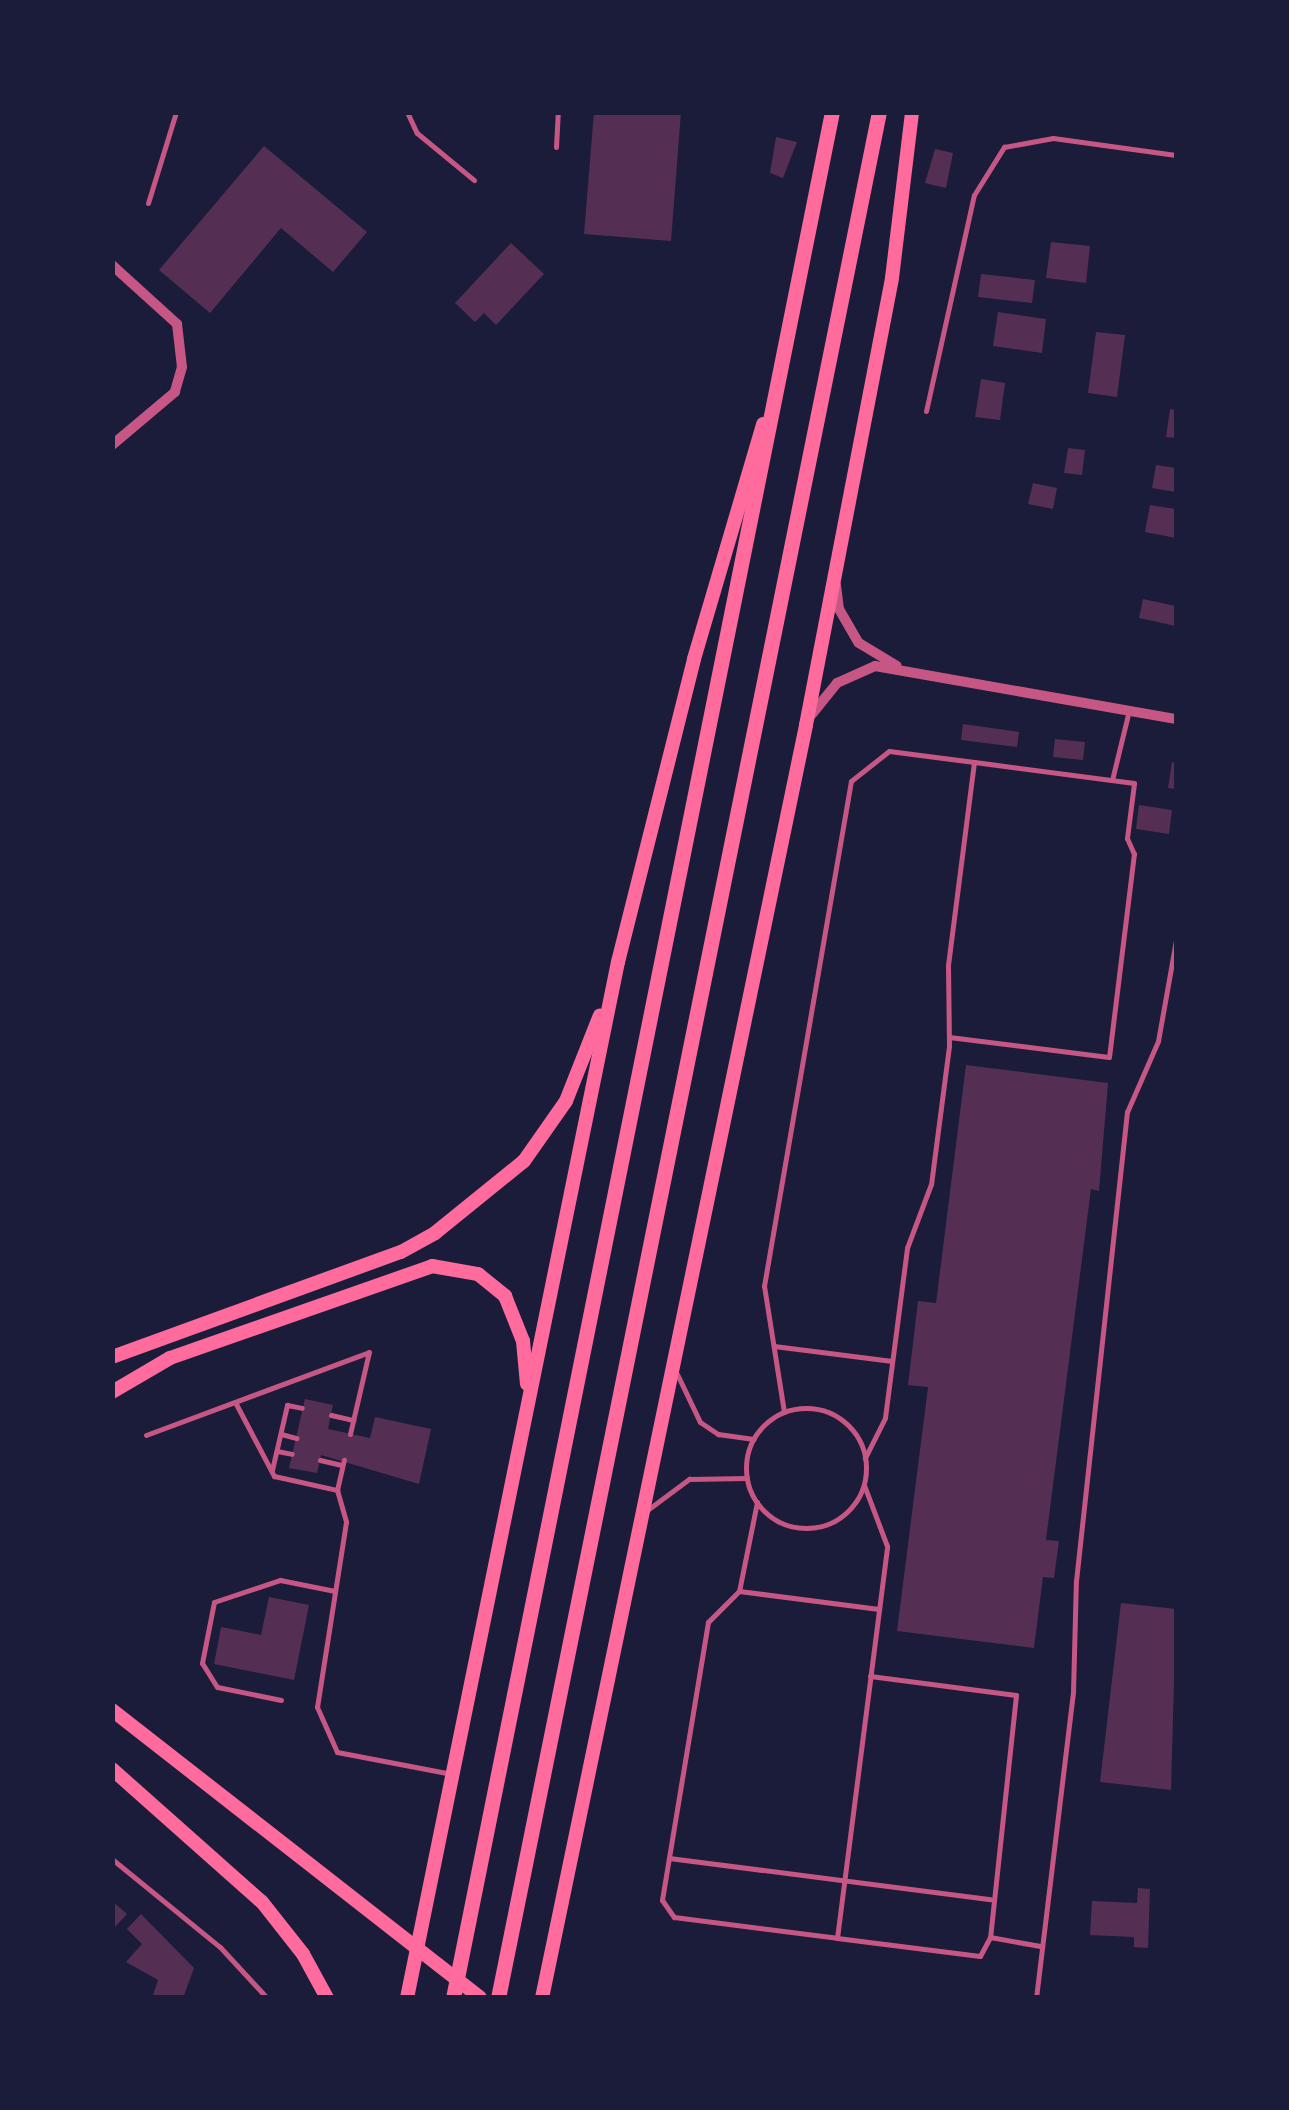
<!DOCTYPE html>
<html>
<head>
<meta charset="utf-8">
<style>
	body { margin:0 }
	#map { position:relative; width:1289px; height:2110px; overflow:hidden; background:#1b1b3a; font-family:"Exo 2",sans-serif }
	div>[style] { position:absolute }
	.building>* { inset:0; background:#542f53 }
	.service>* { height:5px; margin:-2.5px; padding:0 2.5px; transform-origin:2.5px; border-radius:2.5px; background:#c65784 }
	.service>.ring { margin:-2.5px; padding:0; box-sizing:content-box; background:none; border:5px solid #c65784; border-radius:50% }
	.minor>* { height:10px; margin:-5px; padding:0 5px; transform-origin:5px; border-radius:5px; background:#c65784 }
	.secondary>* { height:14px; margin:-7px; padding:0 7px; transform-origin:7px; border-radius:7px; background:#ff6b9d }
	.trunk>* { height:15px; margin:-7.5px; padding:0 7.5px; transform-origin:7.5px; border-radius:7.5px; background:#ff6b9d }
	span { translate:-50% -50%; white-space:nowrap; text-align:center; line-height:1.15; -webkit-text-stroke:9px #1b1b3a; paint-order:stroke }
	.frame { position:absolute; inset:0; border:115px solid #1b1b3a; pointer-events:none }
</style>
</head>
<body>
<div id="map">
	<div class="building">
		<i style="clip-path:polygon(594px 112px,681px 112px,671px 241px,584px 234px)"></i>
		<i style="clip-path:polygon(776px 137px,797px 142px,783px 178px,770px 173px)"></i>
		<i style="clip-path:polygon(264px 146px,367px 232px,333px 272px,281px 228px,210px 313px,159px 270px)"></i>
		<i style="clip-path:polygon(935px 149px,953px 153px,946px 188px,925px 183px)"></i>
		<i style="clip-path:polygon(1051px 242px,1090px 246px,1086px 283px,1046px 278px)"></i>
		<i style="clip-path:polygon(511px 243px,544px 274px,496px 325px,484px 313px,475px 322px,455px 303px)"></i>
		<i style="clip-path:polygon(981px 274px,1035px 280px,1032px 303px,978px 297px)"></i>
		<i style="clip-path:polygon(998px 312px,1046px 319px,1042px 353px,993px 346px)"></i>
		<i style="clip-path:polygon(1096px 332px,1125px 335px,1117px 397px,1088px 393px)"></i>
		<i style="clip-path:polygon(981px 379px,1005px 383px,1000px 420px,975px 417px)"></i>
		<i style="clip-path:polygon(1170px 409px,1176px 410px,1176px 438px,1166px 437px)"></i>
		<i style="clip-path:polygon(1068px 448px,1085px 450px,1082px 475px,1064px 473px)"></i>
		<i style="clip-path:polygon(1156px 465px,1176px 468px,1176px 492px,1152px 488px)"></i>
		<i style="clip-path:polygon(1033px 483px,1057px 488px,1053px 509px,1028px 504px)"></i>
		<i style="clip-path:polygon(1150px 505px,1176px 509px,1176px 538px,1145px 532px)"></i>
		<i style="clip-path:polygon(1143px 599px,1176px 606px,1176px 626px,1139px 618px)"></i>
		<i style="clip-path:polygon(963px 724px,1019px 732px,1017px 747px,961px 740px)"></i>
		<i style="clip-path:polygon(1055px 739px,1085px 742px,1083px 760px,1053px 757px)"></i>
		<i style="clip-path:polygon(1172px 762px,1176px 763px,1176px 789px,1168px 788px)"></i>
		<i style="clip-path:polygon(1139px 805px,1172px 810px,1169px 834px,1136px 829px)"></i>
		<i style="clip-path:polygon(966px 1065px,1108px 1083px,1099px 1191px,1091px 1189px,1046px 1540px,1059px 1541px,1054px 1578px,1043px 1577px,1034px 1648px,897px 1631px,928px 1387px,908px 1385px,918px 1301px,936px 1303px)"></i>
		<i style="clip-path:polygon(305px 1399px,333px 1405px,328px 1429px,370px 1438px,375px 1417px,431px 1429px,419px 1484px,321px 1455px,317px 1473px,289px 1468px)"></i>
		<i style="clip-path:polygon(269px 1597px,309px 1605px,294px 1680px,214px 1664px,221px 1627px,261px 1635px)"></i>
		<i style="clip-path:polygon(1121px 1603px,1176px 1609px,1171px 1790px,1100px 1782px)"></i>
		<i style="clip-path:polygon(1138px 1888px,1150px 1889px,1148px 1948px,1134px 1947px,1134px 1937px,1090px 1935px,1092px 1901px,1137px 1903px)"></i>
		<i style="clip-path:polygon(112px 1901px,127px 1914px,112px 1930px)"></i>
		<i style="clip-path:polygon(141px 1914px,194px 1968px,183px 1998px,152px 1998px,158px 1980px,126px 1962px,142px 1944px,127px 1929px)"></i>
	</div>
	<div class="service">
		<i style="left:407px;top:112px;width:23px;rotate:65deg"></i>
		<i style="left:417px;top:133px;width:74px;rotate:39.5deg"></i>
		<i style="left:556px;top:147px;width:35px;rotate:-87deg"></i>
		<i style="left:148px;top:203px;width:95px;rotate:-72.9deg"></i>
		<i style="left:926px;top:411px;width:221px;rotate:-77.5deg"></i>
		<i style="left:974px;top:195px;width:57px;rotate:-58deg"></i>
		<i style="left:1004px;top:147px;width:50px;rotate:-10.4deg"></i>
		<i style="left:1053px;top:138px;width:124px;rotate:7.9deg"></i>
		<i style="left:1112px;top:780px;width:72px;rotate:-76.3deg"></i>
		<i style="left:949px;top:1037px;width:161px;rotate:7.1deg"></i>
		<i style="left:1109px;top:1057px;width:205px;rotate:-83deg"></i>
		<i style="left:1134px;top:854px;width:17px;rotate:-114deg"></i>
		<i style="left:1127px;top:838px;width:55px;rotate:-82.7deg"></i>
		<i style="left:1134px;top:783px;width:161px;rotate:-172.5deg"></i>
		<i style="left:774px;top:1346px;width:119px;rotate:7.2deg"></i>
		<i style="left:677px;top:1374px;width:53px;rotate:64.4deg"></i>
		<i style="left:700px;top:1422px;width:22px;rotate:34deg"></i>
		<i style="left:718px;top:1434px;width:36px;rotate:8deg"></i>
		<i style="left:235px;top:1402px;width:84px;rotate:62.2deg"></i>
		<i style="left:274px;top:1476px;width:65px;rotate:12.5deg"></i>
		<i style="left:337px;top:1490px;width:31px;rotate:-77deg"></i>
		<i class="ring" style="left:746px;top:1408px;width:115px;height:115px"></i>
		<i style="left:784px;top:1412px;width:128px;rotate:-99deg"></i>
		<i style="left:764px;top:1286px;width:512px;rotate:-80.23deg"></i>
		<i style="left:851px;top:781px;width:48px;rotate:-38.3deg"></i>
		<i style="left:889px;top:751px;width:86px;rotate:7.4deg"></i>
		<i style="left:974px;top:762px;width:205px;rotate:97.3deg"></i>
		<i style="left:948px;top:965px;width:81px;rotate:89.3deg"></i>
		<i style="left:949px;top:1046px;width:139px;rotate:97.4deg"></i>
		<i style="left:931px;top:1184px;width:68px;rotate:110.6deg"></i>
		<i style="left:907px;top:1248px;width:171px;rotate:97.4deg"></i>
		<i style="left:885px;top:1418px;width:45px;rotate:116.6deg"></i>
		<i style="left:331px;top:1415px;width:23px;rotate:13deg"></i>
		<i style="left:281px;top:1434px;width:16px;rotate:15deg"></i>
		<i style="left:350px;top:1434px;width:84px;rotate:-77deg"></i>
		<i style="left:146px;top:1435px;width:238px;rotate:-20.4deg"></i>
		<i style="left:277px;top:1451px;width:15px;rotate:11deg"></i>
		<i style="left:320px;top:1460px;width:22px;rotate:13deg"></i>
		<i style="left:272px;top:1470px;width:67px;rotate:-77deg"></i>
		<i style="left:287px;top:1405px;width:15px;rotate:11deg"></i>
		<i style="left:337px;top:1490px;width:33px;rotate:74deg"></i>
		<i style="left:346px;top:1522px;width:187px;rotate:98.9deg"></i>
		<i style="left:317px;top:1707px;width:49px;rotate:66deg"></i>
		<i style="left:337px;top:1752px;width:117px;rotate:10.8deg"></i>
		<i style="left:757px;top:1502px;width:91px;rotate:101.4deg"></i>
		<i style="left:739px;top:1591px;width:44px;rotate:135deg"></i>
		<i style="left:708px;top:1622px;width:282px;rotate:99.4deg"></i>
		<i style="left:662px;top:1900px;width:21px;rotate:55deg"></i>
		<i style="left:674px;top:1917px;width:164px;rotate:7.3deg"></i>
		<i style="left:837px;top:1938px;width:395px;rotate:-82.7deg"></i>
		<i style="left:887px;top:1546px;width:65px;rotate:-110.7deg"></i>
		<i style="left:646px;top:1511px;width:54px;rotate:-36.7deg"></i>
		<i style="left:689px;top:1479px;width:58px;rotate:-1deg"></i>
		<i style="left:739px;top:1591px;width:141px;rotate:7.3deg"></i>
		<i style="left:870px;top:1676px;width:147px;rotate:7.4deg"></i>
		<i style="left:1016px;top:1695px;width:243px;rotate:96.1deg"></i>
		<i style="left:990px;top:1937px;width:51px;rotate:10.2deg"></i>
		<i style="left:281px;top:1700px;width:65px;rotate:-168.5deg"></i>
		<i style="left:217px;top:1687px;width:28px;rotate:-122deg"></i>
		<i style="left:202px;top:1663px;width:62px;rotate:-78.9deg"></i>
		<i style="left:214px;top:1602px;width:70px;rotate:-18.4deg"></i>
		<i style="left:280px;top:1580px;width:56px;rotate:11.3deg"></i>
		<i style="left:669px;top:1858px;width:324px;rotate:7.3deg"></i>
		<i style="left:112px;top:1859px;width:139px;rotate:39.2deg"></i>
		<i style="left:220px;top:1947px;width:69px;rotate:47.3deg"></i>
		<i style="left:837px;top:1938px;width:144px;rotate:7.2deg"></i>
		<i style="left:980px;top:1956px;width:21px;rotate:-62deg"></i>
		<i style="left:1036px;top:1998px;width:308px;rotate:-83.1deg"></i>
		<i style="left:1073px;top:1692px;width:111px;rotate:-88.5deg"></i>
		<i style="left:1076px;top:1581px;width:472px;rotate:-83.8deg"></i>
		<i style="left:1127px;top:1112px;width:77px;rotate:-66.4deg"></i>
		<i style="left:1158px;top:1041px;width:103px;rotate:-79.9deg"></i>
	</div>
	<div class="minor">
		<i style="left:112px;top:265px;width:88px;rotate:42.2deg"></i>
		<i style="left:177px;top:324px;width:43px;rotate:83.4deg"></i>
		<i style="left:182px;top:367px;width:26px;rotate:106deg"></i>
		<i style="left:175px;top:392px;width:82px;rotate:139.9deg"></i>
		<i style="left:836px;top:585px;width:24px;rotate:83deg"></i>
		<i style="left:839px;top:609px;width:39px;rotate:60deg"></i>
		<i style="left:859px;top:643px;width:44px;rotate:31.2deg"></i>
		<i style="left:812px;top:714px;width:40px;rotate:-51deg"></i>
		<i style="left:837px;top:683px;width:42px;rotate:-24.1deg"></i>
		<i style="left:875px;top:666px;width:306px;rotate:10deg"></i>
	</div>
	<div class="secondary">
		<i style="left:112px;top:1357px;width:307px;rotate:-20deg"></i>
		<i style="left:401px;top:1252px;width:39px;rotate:-29deg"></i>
		<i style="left:435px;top:1233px;width:114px;rotate:-39deg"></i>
		<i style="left:524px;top:1161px;width:73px;rotate:-55deg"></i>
		<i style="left:566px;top:1101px;width:92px;rotate:-68.4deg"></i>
		<i style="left:112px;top:1392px;width:67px;rotate:-30.4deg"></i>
		<i style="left:170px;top:1358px;width:278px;rotate:-19.3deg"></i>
		<i style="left:432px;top:1266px;width:47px;rotate:9.9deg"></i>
		<i style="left:478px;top:1274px;width:35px;rotate:39deg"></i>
		<i style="left:505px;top:1296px;width:48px;rotate:68.2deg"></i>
		<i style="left:523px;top:1341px;width:43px;rotate:84.7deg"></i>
		<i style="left:112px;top:1710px;width:467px;rotate:38deg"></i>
		<i style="left:112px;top:1769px;width:200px;rotate:41.6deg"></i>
		<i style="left:262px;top:1902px;width:66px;rotate:51.7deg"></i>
		<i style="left:303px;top:1954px;width:50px;rotate:61.4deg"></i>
		<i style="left:407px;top:1998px;width:1057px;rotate:-78.49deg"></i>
		<i style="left:618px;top:962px;width:312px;rotate:-75.9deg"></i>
		<i style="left:694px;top:659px;width:245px;rotate:-73.6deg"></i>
		<i style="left:542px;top:1998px;width:1300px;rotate:-78.28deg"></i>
		<i style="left:806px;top:725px;width:455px;rotate:-79.1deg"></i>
		<i style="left:892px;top:278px;width:167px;rotate:-83.1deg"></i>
	</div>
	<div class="trunk">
		<i style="left:453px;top:1998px;width:1924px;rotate:-78.64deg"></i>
		<i style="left:498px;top:1998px;width:1924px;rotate:-78.58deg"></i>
	</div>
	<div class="frame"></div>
</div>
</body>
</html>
